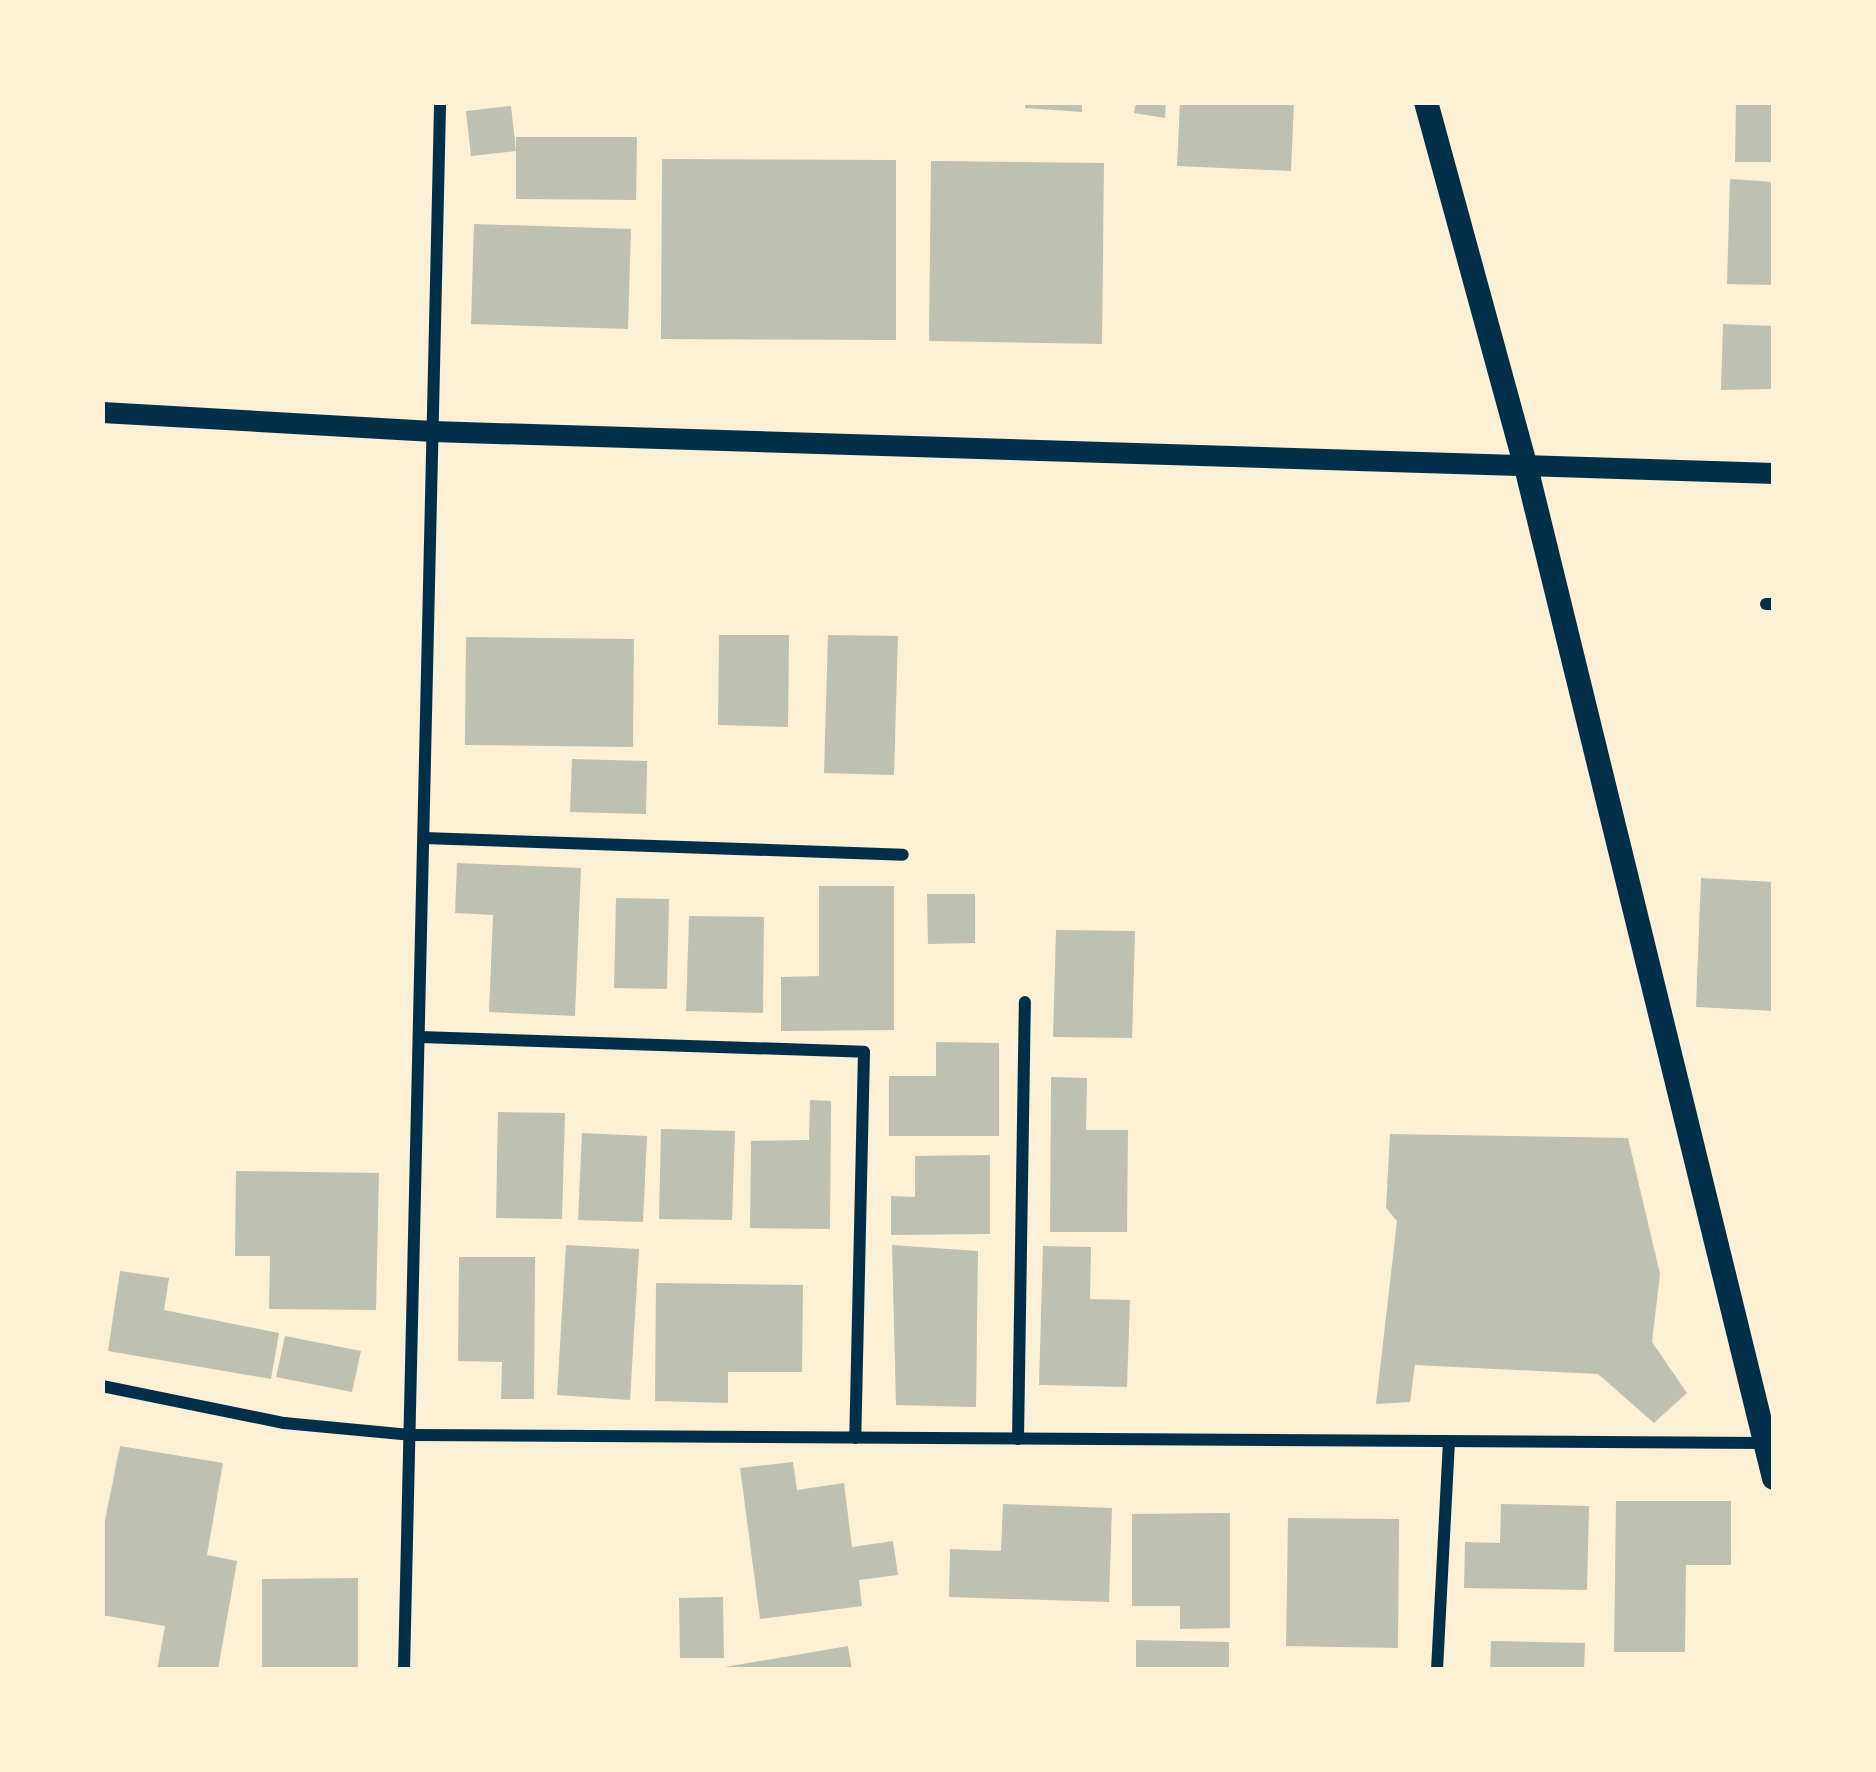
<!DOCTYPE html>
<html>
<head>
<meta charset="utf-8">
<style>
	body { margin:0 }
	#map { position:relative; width:1876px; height:1772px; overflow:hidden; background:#fdf0d5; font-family:"Sofia Sans Condensed",sans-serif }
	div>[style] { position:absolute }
	.building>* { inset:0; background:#bec0b2 }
	.minor>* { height:12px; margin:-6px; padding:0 6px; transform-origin:6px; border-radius:6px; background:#003049 }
	.tertiary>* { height:21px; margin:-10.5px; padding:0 10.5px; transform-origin:10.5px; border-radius:10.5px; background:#003049 }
	.secondary>* { height:24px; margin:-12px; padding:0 12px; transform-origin:12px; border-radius:12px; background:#003049 }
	span { translate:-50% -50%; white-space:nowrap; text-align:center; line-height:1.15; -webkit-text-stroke:10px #fdf0d5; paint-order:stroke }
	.frame { position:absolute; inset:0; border:105px solid #fdf0d5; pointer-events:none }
</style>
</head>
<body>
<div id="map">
	<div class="building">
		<i style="clip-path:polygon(1025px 102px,1082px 102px,1082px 112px,1025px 108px)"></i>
		<i style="clip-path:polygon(1136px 102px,1166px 102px,1165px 118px,1134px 113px)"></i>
		<i style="clip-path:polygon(1180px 102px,1294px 102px,1291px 171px,1177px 166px)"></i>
		<i style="clip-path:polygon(1736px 102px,1774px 102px,1774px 162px,1735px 162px)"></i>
		<i style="clip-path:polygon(511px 106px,516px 151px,471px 156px,466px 111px)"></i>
		<i style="clip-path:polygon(516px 137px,637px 137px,636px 200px,516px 199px)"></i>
		<i style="clip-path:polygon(662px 159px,896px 160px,896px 340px,661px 339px)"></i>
		<i style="clip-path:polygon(931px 161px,1104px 163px,1102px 344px,929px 341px)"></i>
		<i style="clip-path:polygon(1730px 179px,1774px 182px,1774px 285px,1727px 284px)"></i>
		<i style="clip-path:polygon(474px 224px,631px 229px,628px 329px,471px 324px)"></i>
		<i style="clip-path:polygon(1723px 324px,1774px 326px,1774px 389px,1721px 390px)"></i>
		<i style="clip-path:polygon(719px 635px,789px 635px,788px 727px,718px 725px)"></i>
		<i style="clip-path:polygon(828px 635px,898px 636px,894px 775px,824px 773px)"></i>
		<i style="clip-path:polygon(466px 637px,634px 639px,633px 747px,465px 745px)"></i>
		<i style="clip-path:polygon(572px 759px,647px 761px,646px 814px,570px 812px)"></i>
		<i style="clip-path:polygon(457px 863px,581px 868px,575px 1016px,489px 1012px,493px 915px,455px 913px)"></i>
		<i style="clip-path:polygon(1701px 878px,1774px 882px,1774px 1011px,1696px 1007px)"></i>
		<i style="clip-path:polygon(819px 886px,894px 886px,894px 1030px,781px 1031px,781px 977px,819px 976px)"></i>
		<i style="clip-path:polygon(927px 894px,975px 894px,975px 943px,928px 944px)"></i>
		<i style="clip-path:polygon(616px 898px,669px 899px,667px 989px,614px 988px)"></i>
		<i style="clip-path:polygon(689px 916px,764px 917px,763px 1013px,686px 1011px)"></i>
		<i style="clip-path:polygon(1056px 930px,1135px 931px,1132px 1038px,1053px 1037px)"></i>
		<i style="clip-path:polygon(936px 1042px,999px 1043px,999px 1136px,889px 1136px,889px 1076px,936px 1076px)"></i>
		<i style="clip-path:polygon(1051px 1077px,1087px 1078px,1086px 1130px,1128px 1130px,1127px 1232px,1050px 1232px)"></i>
		<i style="clip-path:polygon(810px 1100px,831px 1101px,830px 1229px,750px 1228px,751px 1141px,809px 1140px)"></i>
		<i style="clip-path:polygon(498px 1112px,565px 1113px,562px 1219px,496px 1218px)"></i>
		<i style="clip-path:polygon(661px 1129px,735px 1131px,732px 1220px,659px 1219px)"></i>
		<i style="clip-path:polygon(582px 1133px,647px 1136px,643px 1222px,578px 1220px)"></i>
		<i style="clip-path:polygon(1390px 1134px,1628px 1138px,1660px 1274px,1652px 1342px,1687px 1393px,1654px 1423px,1598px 1374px,1415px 1365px,1410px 1402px,1376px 1404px,1397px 1221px,1386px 1208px)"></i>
		<i style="clip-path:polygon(990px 1155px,990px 1234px,891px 1235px,891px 1196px,915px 1197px,915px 1156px)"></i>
		<i style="clip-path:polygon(236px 1171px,379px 1173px,376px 1310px,269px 1309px,270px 1256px,235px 1256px)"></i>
		<i style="clip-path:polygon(566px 1245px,639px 1249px,630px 1400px,557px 1395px)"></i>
		<i style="clip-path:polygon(892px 1245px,978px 1251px,976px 1407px,896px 1405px)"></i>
		<i style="clip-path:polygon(1043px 1246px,1091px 1247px,1090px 1299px,1130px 1300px,1127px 1387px,1039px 1385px)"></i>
		<i style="clip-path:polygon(459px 1257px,535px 1257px,534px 1399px,501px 1399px,502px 1362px,458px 1361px)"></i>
		<i style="clip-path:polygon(120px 1271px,169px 1278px,164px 1310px,279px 1333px,271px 1379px,108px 1351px)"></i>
		<i style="clip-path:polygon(656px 1283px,803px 1285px,802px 1372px,728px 1372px,728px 1403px,655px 1401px)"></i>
		<i style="clip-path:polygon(285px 1336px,361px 1351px,352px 1392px,276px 1377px)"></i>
		<i style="clip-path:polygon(120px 1446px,223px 1463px,207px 1555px,237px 1561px,218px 1670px,157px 1670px,165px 1626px,102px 1615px,102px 1535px)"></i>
		<i style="clip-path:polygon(793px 1462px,797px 1490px,844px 1483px,852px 1547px,893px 1541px,898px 1575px,859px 1580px,862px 1606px,760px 1619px,740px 1468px)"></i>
		<i style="clip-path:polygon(1616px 1501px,1731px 1501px,1731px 1565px,1686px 1565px,1685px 1652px,1614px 1652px)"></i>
		<i style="clip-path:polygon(1003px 1504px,1112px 1508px,1109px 1602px,949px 1597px,950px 1549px,1001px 1551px)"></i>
		<i style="clip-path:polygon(1501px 1504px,1589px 1506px,1587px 1590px,1464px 1588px,1465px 1542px,1500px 1543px)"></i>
		<i style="clip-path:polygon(1230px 1513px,1230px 1628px,1180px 1629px,1180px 1606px,1132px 1606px,1132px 1514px)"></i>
		<i style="clip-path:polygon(1288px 1518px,1399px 1519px,1398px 1648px,1286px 1646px)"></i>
		<i style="clip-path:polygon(358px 1578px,358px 1670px,262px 1670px,262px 1579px)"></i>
		<i style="clip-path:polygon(723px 1597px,724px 1658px,680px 1658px,679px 1598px)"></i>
		<i style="clip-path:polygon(1136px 1640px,1229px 1642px,1229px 1670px,1136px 1670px)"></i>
		<i style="clip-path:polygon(1491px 1641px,1585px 1643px,1584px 1670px,1490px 1670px)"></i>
		<i style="clip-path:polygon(848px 1646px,852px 1670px,719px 1670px,719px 1668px)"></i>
	</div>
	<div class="minor">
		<i style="left:1766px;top:604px;width:8px"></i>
		<i style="left:424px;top:838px;width:479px;rotate:2deg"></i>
		<i style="left:420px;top:1037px;width:444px;rotate:1.9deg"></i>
		<i style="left:864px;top:1052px;width:386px;rotate:91.3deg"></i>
		<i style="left:102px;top:1386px;width:186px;rotate:11.5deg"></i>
		<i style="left:284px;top:1423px;width:129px;rotate:5.4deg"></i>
		<i style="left:412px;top:1435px;width:1350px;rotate:0.34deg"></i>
		<i style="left:1018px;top:1439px;width:437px;rotate:-89.1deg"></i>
		<i style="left:404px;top:1670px;width:1568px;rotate:-88.68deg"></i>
		<i style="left:1437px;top:1670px;width:228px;rotate:-87deg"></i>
	</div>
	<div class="tertiary">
		<i style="left:102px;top:412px;width:331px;rotate:3.3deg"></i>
		<i style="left:432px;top:431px;width:1343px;rotate:1.79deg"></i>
	</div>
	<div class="secondary">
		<i style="left:1426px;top:102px;width:378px;rotate:74.7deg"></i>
		<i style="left:1526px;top:467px;width:1041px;rotate:76.22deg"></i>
	</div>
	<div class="frame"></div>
</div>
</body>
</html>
